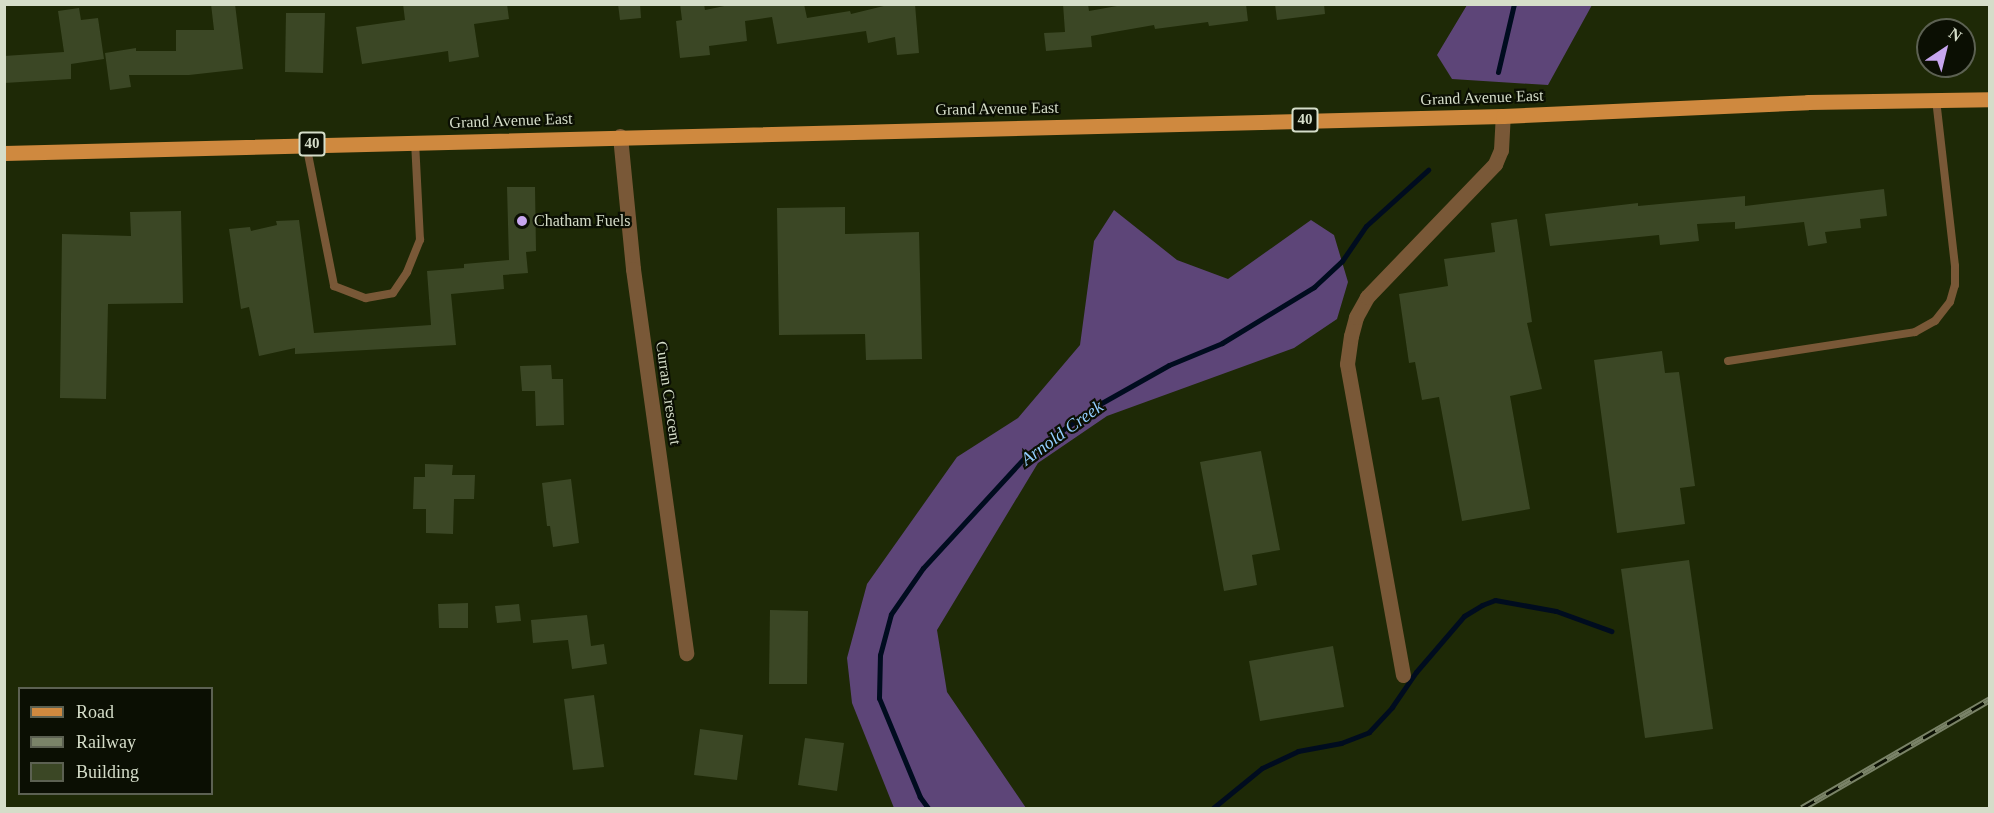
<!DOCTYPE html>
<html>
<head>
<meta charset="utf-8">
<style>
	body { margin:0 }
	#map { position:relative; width:1994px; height:813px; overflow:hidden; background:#1e2906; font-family:Georgia,serif }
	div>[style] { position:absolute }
	.forest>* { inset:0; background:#5d4578 }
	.stream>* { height:5px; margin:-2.5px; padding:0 2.5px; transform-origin:2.5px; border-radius:2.5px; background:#000c1f }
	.building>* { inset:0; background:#3b4725 }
	.service>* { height:8px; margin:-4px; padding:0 4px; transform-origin:4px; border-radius:4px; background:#795837 }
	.minor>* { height:15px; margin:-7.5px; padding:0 7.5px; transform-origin:7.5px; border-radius:7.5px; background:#795837 }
	.primary>* { height:15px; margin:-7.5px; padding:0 7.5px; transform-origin:7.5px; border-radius:7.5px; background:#cf893f }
	.rail>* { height:7px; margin-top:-3.5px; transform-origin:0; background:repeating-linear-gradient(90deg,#0b0f03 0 14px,#7a8368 0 28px); box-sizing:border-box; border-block:2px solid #7a8368 }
	.dots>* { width:16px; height:16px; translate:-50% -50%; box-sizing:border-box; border:3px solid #0b0f03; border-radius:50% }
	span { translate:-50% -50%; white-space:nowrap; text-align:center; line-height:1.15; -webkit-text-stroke:4.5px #0b0f03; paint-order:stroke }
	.shield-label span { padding:2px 4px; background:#0b0f03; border:2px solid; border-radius:4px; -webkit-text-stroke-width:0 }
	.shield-label { font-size:15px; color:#d5ddc9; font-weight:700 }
	.street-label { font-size:16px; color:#d5ddc9 }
	.poi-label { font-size:16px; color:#d5ddc9 }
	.left { translate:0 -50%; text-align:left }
	.water-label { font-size:18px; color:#93ceff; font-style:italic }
	.frame { position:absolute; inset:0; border:6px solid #d5ddc9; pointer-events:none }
	.legend { position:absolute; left:18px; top:687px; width:195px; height:108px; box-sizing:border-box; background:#0b0f03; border:2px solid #5c6152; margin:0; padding:8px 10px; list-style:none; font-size:18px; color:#d5ddc9 }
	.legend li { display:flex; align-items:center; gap:12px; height:30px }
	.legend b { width:30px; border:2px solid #5c6152 }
	.north { position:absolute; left:1916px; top:18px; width:60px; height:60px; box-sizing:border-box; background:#0b0f03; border:2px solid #5c6152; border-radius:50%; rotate:35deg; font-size:16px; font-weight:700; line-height:24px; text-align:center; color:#d5ddc9 }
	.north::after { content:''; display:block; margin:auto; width:21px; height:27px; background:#c7a6ef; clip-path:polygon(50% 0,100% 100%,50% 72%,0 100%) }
</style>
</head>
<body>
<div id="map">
	<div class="forest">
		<i style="clip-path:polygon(1467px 5px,1467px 4px,1592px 5px,1548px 85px,1452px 79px,1437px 55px)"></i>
		<i style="clip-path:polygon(1114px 210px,1177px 260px,1228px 279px,1311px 220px,1334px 235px,1348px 282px,1337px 319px,1294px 348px,1107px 416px,1038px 463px,937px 630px,947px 692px,1026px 808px,894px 808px,852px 703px,847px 658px,867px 584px,957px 457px,1018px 418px,1080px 345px,1094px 241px)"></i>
	</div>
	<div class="stream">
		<i style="left:1498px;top:72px;width:70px;rotate:-76.8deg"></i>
		<i style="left:928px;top:808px;width:14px;rotate:-126deg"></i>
		<i style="left:920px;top:797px;width:107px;rotate:-112.5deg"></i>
		<i style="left:879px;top:698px;width:43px;rotate:-88.7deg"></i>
		<i style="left:880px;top:655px;width:42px;rotate:-75deg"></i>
		<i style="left:891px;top:614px;width:56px;rotate:-55.2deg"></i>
		<i style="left:923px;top:568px;width:154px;rotate:-47.4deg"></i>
		<i style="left:1027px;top:455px;width:87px;rotate:-35.2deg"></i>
		<i style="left:1098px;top:405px;width:81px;rotate:-29.4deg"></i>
		<i style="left:1169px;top:365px;width:57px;rotate:-22.5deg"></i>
		<i style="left:1222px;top:343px;width:108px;rotate:-31.3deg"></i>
		<i style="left:1314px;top:287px;width:38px;rotate:-43deg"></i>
		<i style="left:1342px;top:261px;width:42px;rotate:-55.6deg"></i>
		<i style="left:1366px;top:226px;width:84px;rotate:-42.1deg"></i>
		<i style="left:1213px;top:808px;width:63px;rotate:-39.2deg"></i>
		<i style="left:1262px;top:768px;width:40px;rotate:-25deg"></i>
		<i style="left:1298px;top:751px;width:44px;rotate:-10.5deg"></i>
		<i style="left:1341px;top:743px;width:30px;rotate:-21deg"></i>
		<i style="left:1369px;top:732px;width:34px;rotate:-47deg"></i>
		<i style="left:1392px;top:707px;width:42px;rotate:-55.6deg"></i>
		<i style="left:1416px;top:672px;width:74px;rotate:-49.4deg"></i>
		<i style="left:1464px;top:616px;width:21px;rotate:-31deg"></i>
		<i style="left:1482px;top:605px;width:14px;rotate:-21deg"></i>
		<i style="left:1495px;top:600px;width:62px;rotate:10.2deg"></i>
		<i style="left:1556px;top:611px;width:59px;rotate:20deg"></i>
	</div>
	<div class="building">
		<i style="clip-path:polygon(211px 4px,235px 4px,243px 69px,189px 75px,129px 75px,131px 87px,110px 90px,105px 53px,136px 48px,136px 51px,176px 51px,176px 30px,214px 30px)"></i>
		<i style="clip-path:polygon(403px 4px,507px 4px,509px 19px,474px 24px,479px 57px,449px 62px,448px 51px,362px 64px,356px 27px,405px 20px)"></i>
		<i style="clip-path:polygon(618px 4px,640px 4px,641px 18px,620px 20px)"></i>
		<i style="clip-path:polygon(680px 4px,704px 4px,705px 10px,734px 4px,804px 4px,807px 18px,850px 11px,851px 14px,892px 4px,915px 4px,919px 53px,897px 55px,895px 37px,868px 43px,866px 31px,777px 44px,772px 17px,745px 21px,747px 41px,709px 46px,710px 55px,680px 58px,676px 21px,682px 20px)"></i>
		<i style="clip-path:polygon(1063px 4px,1088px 4px,1089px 11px,1128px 4px,1246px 4px,1248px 21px,1209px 26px,1208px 22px,1155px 29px,1154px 25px,1091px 36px,1092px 47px,1046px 51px,1044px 33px,1065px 32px)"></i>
		<i style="clip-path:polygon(1275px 4px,1324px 4px,1325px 14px,1277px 20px)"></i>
		<i style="clip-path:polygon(79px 8px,81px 20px,98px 18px,104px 59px,71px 64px,71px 79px,4px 83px,4px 56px,64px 52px,58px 11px)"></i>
		<i style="clip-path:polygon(286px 13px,325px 13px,323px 73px,285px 72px)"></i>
		<i style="clip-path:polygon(507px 187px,535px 187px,536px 251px,526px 252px,528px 273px,503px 275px,504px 289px,451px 294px,456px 345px,295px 354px,295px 348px,259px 356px,249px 307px,241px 309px,229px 229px,250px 227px,251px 231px,277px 225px,276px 221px,299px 220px,314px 333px,431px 325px,427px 271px,464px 268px,464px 264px,509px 260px)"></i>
		<i style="clip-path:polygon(1884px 189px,1887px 216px,1860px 219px,1861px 228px,1825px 232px,1827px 243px,1808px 246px,1804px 222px,1735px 229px,1735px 222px,1697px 224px,1699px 241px,1660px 245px,1659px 235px,1550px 246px,1545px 214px,1638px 203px,1638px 206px,1745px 196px,1745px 206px)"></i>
		<i style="clip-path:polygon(845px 207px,845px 234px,919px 232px,922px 359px,866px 360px,865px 334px,779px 335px,777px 208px)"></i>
		<i style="clip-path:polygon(181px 211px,183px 303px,108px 304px,106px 399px,60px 398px,62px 234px,131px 236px,130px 212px)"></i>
		<i style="clip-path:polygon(1517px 219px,1532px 322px,1527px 323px,1542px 389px,1510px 396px,1530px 509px,1462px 521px,1439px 397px,1422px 400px,1415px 362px,1409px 363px,1399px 294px,1448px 286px,1444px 259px,1495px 252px,1491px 223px)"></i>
		<i style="clip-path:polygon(1662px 351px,1665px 373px,1679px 372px,1695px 486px,1680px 488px,1685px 524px,1617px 533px,1594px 360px)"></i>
		<i style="clip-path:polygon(551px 365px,552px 379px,563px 379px,564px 425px,536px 426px,535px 391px,522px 391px,520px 366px)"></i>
		<i style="clip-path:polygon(1261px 451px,1280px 550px,1252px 555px,1257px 585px,1224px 591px,1200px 462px)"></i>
		<i style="clip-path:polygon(425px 464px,453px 465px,452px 475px,475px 475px,474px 499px,454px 499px,453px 534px,426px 533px,426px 509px,413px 509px,414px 477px,425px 477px)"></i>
		<i style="clip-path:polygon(571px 479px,579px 543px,553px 547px,550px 526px,547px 526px,542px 483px)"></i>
		<i style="clip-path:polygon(1689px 560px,1713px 729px,1645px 738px,1621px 569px)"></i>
		<i style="clip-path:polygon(468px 603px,468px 628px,439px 628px,438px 604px)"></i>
		<i style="clip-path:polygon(519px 604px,521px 621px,497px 623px,495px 606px)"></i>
		<i style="clip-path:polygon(770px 610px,808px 611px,807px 684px,769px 684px)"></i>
		<i style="clip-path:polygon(587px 615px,591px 646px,604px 644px,607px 664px,572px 669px,568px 640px,533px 643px,531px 620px)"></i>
		<i style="clip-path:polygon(1333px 646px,1344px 707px,1260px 721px,1249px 661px)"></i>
		<i style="clip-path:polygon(594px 695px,604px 767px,573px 770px,564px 699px)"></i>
		<i style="clip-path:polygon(700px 729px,743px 735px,737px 780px,694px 775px)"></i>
		<i style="clip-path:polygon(805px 738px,844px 743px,837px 791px,798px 785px)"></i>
	</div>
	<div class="service">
		<i style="left:306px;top:144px;width:145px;rotate:78.8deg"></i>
		<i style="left:334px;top:286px;width:34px;rotate:21deg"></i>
		<i style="left:366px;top:298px;width:27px;rotate:-10deg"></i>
		<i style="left:393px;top:293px;width:25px;rotate:-56deg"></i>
		<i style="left:407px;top:272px;width:35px;rotate:-68deg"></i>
		<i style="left:420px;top:240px;width:99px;rotate:-92.9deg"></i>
		<i style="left:1728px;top:361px;width:189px;rotate:-8.8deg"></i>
		<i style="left:1915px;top:332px;width:23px;rotate:-29deg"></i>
		<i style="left:1935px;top:321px;width:24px;rotate:-52deg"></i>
		<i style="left:1950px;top:302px;width:18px;rotate:-74deg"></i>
		<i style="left:1955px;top:285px;width:19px;rotate:-90deg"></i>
		<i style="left:1955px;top:266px;width:168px;rotate:-96.5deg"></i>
	</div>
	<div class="minor">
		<i style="left:620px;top:136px;width:134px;rotate:84.4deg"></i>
		<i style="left:633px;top:269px;width:388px;rotate:82.1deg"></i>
		<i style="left:1403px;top:675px;width:316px;rotate:-100.2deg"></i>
		<i style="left:1347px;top:364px;width:28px;rotate:-82deg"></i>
		<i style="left:1351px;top:336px;width:20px;rotate:-75deg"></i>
		<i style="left:1356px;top:317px;width:23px;rotate:-61deg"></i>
		<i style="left:1367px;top:297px;width:185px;rotate:-46.1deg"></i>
		<i style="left:1495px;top:164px;width:15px;rotate:-67deg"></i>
		<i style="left:1501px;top:150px;width:34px;rotate:-87deg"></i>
	</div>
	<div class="primary">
		<i style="left:4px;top:153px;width:1499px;rotate:-1.41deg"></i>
		<i style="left:1503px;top:116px;width:305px;rotate:-2.6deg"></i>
		<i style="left:1808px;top:102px;width:182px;rotate:-0.9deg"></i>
	</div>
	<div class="rail">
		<i style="left:1802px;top:808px;width:217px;rotate:-30.1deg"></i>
	</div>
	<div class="dots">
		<i style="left:522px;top:221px;background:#c7a6ef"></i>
	</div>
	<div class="shield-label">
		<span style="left:1305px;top:120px">40</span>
		<span style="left:312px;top:144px">40</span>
	</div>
	<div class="street-label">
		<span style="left:1482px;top:98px;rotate:-2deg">Grand Avenue East</span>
		<span style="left:997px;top:109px;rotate:-1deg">Grand Avenue East</span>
		<span style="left:511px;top:121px;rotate:-2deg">Grand Avenue East</span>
		<span style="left:668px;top:393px;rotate:82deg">Curran Crescent</span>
	</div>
	<div class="poi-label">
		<span class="left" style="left:534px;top:221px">Chatham Fuels</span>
	</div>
	<div class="water-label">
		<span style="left:1062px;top:433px;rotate:-36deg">Arnold Creek</span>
	</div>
	<div class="frame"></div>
	<ul class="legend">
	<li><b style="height:8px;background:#cf893f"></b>Road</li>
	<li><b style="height:8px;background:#7a8368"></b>Railway</li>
	<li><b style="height:16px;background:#3b4725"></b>Building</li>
	</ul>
	<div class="north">N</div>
</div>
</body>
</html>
